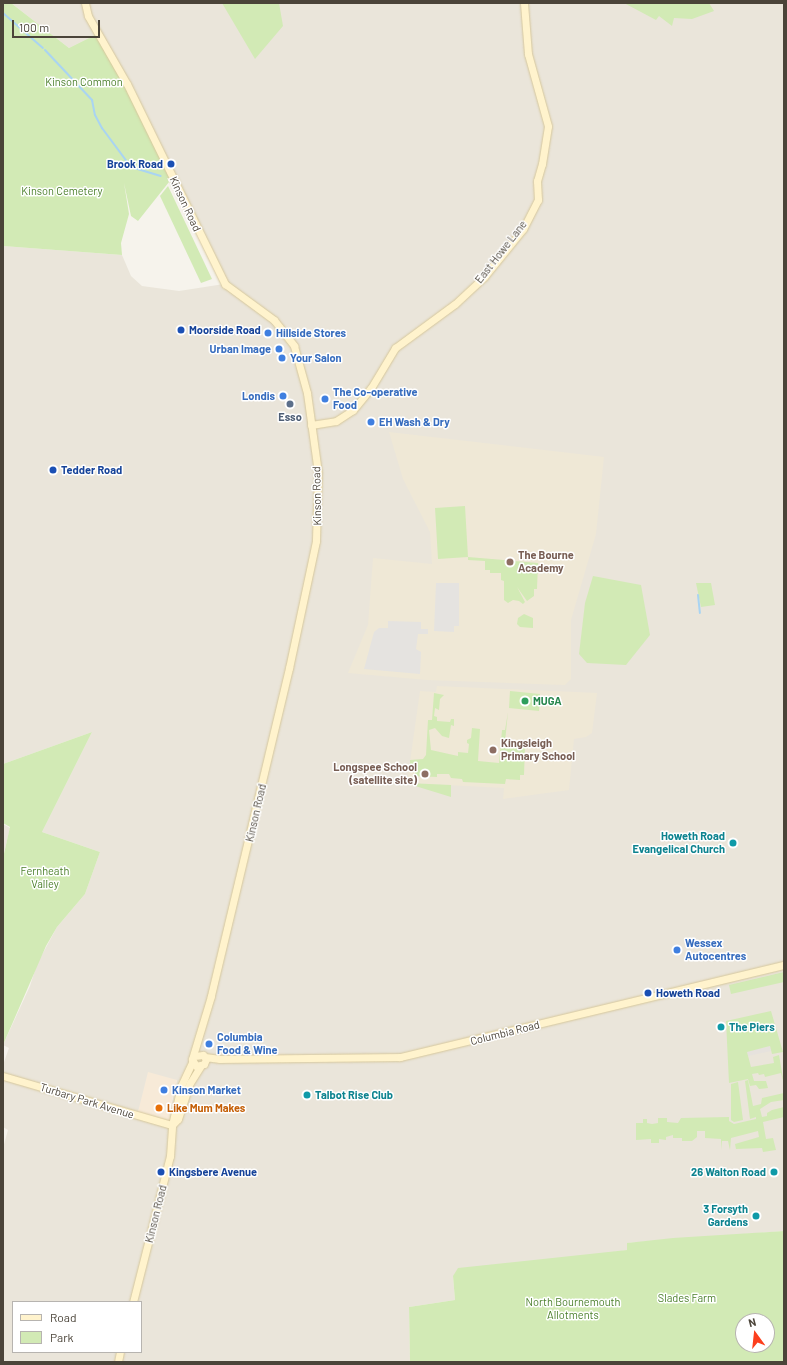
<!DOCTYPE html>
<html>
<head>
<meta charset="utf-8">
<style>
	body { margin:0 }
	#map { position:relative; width:787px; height:1365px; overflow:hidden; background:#f6f3ec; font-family:Barlow,sans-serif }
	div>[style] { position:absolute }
	.residential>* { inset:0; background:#eae5da }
	.commercial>* { inset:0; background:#f7ead8 }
	.industrial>* { inset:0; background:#e6e2dd }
	.education>* { inset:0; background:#efe8d6 }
	.green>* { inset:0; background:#d2eab5 }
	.parking>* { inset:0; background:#e5e3e0 }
	.stream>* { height:2px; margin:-1px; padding:0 1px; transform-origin:1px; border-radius:1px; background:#a9d4f2 }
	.roads { filter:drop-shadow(0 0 1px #d6c79b) drop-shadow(0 0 1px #d6c79b) }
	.secondary>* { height:7px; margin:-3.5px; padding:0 3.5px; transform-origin:3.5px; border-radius:3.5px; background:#fff3cd }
	.dots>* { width:11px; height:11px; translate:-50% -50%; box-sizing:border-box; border:2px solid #fff; border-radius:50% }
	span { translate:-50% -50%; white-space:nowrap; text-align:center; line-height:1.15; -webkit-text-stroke:3px #fff; paint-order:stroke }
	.park-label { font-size:11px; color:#4a7f2a }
	.transit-label { font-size:11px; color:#164399; font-weight:700 }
	.right { translate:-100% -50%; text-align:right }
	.left { translate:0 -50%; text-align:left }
	.street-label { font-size:11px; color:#4b4439 }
	.shop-label { font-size:11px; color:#366cbe; font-weight:700 }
	.service-label { font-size:11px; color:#4e5e75; font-weight:700 }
	.education-label { font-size:11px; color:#785e54; font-weight:700 }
	.leisure-label { font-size:11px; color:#27864d; font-weight:700 }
	.culture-label { font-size:11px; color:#0d838f; font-weight:700 }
	.food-label { font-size:11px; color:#c56008; font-weight:700 }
	.frame { position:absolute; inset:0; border:4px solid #4b4439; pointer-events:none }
	.legend { position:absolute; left:12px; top:1301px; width:130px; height:52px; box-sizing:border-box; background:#fff; border:1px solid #b7b4b0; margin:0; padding:5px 7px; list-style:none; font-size:12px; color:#4b4439 }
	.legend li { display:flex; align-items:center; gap:8px; height:20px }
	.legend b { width:20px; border:1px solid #b7b4b0 }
	.north { position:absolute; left:735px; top:1313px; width:40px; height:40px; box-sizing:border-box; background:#fff; border:1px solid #b7b4b0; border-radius:50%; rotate:345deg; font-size:11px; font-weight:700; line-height:16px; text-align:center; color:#4b4439 }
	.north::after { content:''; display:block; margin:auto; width:14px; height:18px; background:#fc3f1d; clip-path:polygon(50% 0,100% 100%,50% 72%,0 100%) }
	.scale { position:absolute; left:12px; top:20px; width:88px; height:18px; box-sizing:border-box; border:2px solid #4b4439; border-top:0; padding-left:5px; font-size:12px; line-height:14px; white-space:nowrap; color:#4b4439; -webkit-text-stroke:3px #fff; paint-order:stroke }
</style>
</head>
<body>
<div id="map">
	<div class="residential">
		<i style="clip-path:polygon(evenodd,11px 3px,784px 3px,784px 1231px,628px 1243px,628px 1250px,453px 1276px,455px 1300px,409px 1307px,410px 1362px,3px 1362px,3px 1148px,8px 1130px,3px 1127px,3px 1065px,9px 1048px,3px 1045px,30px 986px,37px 964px,57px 927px,85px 894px,100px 852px,42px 832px,92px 732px,3px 764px,3px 246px,122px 255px,131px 276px,142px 286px,179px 291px,224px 284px,99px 33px,69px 48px,11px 3px,177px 1080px,169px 1116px,137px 1116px,139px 1109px,177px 1080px,11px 3px,13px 1302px,141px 1302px,141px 1352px,13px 1352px,13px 1302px)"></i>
		<i style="clip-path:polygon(3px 824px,10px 828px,3px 857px)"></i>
	</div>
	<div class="commercial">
		<i style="clip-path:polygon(148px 1072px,177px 1080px,169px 1112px,172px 1125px,137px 1116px)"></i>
	</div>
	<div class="industrial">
		<i style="clip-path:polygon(770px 1046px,771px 1051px,748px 1056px,747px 1051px)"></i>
	</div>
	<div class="education">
		<i style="clip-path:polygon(389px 432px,604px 457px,596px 534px,571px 620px,571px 679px,565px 685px,427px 680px,348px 673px,368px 625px,373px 558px,432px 564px,430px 532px,403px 479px)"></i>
		<i style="clip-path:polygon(437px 686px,597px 693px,592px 733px,586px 737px,574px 739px,569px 790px,503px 799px,504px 788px,407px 783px,420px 691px,436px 692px)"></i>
	</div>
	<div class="green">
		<i style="clip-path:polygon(3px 3px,11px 3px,69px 48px,99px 33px,174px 178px,167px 178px,169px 182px,138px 221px,131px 216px,124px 183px,129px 214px,121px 243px,122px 255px,3px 246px)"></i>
		<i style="clip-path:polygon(222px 3px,279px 3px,283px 26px,255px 59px)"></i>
		<i style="clip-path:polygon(624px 3px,709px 3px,714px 11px,692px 19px,674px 18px,672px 26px,659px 16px,656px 20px)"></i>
		<i style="clip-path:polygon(168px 186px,212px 279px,201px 283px,160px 196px)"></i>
		<i style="clip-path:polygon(465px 506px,468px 557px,538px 563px,537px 589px,534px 589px,534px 596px,527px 601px,517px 587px,525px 602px,523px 604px,519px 601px,513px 600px,508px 603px,504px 600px,504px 581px,501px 580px,501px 573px,490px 573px,490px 570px,485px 570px,485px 561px,468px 560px,468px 557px,438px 559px,435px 508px)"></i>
		<i style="clip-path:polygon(593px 576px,641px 585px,650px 635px,626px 665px,587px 663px,579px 654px,585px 603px)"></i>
		<i style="clip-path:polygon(696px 583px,711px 583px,715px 605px,701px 607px)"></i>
		<i style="clip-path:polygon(524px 614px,533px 618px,533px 628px,520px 627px,517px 624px,518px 618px)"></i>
		<i style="clip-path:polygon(510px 691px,540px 694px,539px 711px,509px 708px)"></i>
		<i style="clip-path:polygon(434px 693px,444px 695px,440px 699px,439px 710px,435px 708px,434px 716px,437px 717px,437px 721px,450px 722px,451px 719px,454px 719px,454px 726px,451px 725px,449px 738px,442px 736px,435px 728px,429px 730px,431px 750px,458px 756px,458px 752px,468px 753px,469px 744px,467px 743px,467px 740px,471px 738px,472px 728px,480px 729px,478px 761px,499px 763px,502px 730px,505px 730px,508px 712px,505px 742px,510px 742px,512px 746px,525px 747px,524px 775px,520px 775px,520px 780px,506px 779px,505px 784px,463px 782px,462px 779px,451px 778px,449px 774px,437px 774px,437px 777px,415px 776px,415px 765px,410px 764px,410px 760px,423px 759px,426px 755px,428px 720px,432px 720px)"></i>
		<i style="clip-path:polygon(92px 732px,42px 832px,100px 852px,85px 894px,57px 927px,46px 946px,3px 1045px,3px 858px,10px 827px,3px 823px,3px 764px)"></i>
		<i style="clip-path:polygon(407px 783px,451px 785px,451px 797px,412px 785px)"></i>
		<i style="clip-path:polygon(784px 972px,784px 982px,731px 994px,729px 985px)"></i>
		<i style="clip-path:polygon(771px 1011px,783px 1052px,772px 1054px,770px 1046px,747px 1052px,751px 1067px,774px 1063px,773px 1057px,779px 1055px,784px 1084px,781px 1073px,765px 1077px,764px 1074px,759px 1075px,758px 1073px,752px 1074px,754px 1081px,766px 1081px,768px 1088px,759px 1089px,756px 1085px,750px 1086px,748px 1079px,729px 1083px,726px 1021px)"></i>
		<i style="clip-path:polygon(748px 1080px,753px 1106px,761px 1104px,762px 1098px,784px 1093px,784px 1100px,771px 1102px,760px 1109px,762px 1117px,767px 1116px,767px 1113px,772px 1110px,784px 1107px,784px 1117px,763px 1122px,766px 1139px,773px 1138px,776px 1150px,763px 1152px,762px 1148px,736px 1149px,735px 1144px,759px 1137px,758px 1131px,731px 1138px,730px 1150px,728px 1141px,722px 1141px,721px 1150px,721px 1139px,705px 1138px,705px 1131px,697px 1131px,697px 1137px,692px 1141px,682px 1141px,682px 1138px,673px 1138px,673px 1135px,666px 1137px,666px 1140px,659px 1139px,659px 1143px,651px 1143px,651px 1139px,636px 1140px,636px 1123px,643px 1123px,643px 1119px,647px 1119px,647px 1123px,652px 1124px,658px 1123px,658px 1118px,667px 1118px,667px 1122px,678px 1123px,681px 1118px,729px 1117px,729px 1121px,734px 1124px,756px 1119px,756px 1117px,750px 1119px,745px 1081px)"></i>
		<i style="clip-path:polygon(738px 1082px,743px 1120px,734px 1122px,731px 1120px,731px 1084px)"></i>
		<i style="clip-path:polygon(evenodd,784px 1231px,784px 1362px,410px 1362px,409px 1307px,455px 1300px,453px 1276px,458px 1268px,627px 1250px,627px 1243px,673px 1238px,784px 1231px,743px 1321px,767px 1321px,767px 1345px,743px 1345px,743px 1321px)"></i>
	</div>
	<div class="parking">
		<i style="clip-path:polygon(436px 583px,459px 583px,459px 626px,454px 626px,454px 632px,434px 631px)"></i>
		<i style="clip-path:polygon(388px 621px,421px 622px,421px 629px,428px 629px,428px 634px,418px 634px,416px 649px,421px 652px,420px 674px,364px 669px,374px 632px,379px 628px,388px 628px)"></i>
	</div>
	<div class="stream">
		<i style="left:3px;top:13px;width:53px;rotate:41.2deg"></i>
		<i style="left:45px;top:50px;width:69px;rotate:46.8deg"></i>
		<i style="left:92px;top:100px;width:15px;rotate:79deg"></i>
		<i style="left:95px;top:115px;width:15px;rotate:62deg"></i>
		<i style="left:102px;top:128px;width:49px;rotate:53.4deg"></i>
		<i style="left:131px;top:167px;width:31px;rotate:17deg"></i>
		<i style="left:698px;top:595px;width:18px;rotate:84deg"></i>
	</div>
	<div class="roads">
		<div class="secondary">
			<i style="left:85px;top:3px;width:13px;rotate:77deg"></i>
			<i style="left:88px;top:16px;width:78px;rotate:60.2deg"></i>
			<i style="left:127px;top:84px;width:223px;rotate:63.9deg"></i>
			<i style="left:225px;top:284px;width:61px;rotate:36.3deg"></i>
			<i style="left:274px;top:320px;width:33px;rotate:52deg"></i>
			<i style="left:294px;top:346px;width:49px;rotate:74.5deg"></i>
			<i style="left:307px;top:393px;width:80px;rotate:82.1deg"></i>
			<i style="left:318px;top:472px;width:69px;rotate:91.7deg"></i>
			<i style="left:316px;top:541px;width:130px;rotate:102deg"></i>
			<i style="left:289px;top:668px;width:337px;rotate:103.4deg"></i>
			<i style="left:211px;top:996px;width:66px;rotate:106.8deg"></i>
			<i style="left:192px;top:1059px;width:8px;rotate:60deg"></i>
			<i style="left:196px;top:1066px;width:8px;rotate:-14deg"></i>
			<i style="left:204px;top:1064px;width:5px;rotate:-68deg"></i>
			<i style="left:206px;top:1059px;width:5px;rotate:-127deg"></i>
			<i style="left:203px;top:1055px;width:9px;rotate:174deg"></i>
			<i style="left:311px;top:425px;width:25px;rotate:-9deg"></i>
			<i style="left:336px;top:421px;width:20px;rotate:-33deg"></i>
			<i style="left:353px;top:410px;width:28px;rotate:-51deg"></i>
			<i style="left:371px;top:388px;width:47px;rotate:-59deg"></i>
			<i style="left:395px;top:348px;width:74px;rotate:-36.3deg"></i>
			<i style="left:455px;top:304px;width:40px;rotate:-43deg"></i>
			<i style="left:484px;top:277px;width:62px;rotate:-50.9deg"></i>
			<i style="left:523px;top:229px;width:33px;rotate:-63deg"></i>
			<i style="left:538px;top:200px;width:19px;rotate:-93deg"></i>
			<i style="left:537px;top:181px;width:18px;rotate:-74deg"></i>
			<i style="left:542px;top:164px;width:38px;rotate:-81deg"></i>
			<i style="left:548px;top:126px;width:75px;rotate:-105.5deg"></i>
			<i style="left:528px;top:54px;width:51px;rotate:-94.5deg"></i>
			<i style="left:205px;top:1057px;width:15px;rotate:8deg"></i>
			<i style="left:220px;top:1059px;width:180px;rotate:-0.6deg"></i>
			<i style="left:400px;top:1057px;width:395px;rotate:-13.5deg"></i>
			<i style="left:3px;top:1076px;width:176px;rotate:16.2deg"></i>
			<i style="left:172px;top:1125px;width:8px;rotate:-45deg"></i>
			<i style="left:178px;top:1119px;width:38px;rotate:-72deg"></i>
			<i style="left:190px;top:1083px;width:19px;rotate:-58deg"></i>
			<i style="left:133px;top:1302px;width:151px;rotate:-75.8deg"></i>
			<i style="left:170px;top:1156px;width:31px;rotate:-86deg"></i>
			<i style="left:172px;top:1125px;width:40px;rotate:-77deg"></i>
			<i style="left:181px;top:1086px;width:26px;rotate:-65deg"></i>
			<i style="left:118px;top:1362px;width:10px;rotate:-79deg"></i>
		</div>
	</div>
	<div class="dots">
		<i style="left:171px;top:164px;background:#1a4fb4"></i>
		<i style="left:181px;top:330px;background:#1a4fb4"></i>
		<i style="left:268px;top:333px;background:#3f7fe0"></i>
		<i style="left:279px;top:349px;background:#3f7fe0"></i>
		<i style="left:282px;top:358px;background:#3f7fe0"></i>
		<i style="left:283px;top:396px;background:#3f7fe0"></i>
		<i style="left:325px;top:399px;background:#3f7fe0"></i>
		<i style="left:290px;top:404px;background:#5c6f8a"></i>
		<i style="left:371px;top:422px;background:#3f7fe0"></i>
		<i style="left:53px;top:470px;background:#1a4fb4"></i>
		<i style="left:510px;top:562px;background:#8d6e63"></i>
		<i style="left:525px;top:701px;background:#2e9e5b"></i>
		<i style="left:493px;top:750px;background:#8d6e63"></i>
		<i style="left:425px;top:774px;background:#8d6e63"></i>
		<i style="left:733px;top:843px;background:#0f9aa8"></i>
		<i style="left:677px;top:950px;background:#3f7fe0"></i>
		<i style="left:648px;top:993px;background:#1a4fb4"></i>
		<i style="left:721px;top:1027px;background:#0f9aa8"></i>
		<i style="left:209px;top:1044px;background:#3f7fe0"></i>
		<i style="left:164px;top:1090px;background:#3f7fe0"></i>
		<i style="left:307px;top:1095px;background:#0f9aa8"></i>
		<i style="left:159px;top:1108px;background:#e8710a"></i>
		<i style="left:161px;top:1172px;background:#1a4fb4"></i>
		<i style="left:774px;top:1172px;background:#0f9aa8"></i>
		<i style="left:756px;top:1216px;background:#0f9aa8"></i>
	</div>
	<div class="park-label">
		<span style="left:84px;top:82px">Kinson Common</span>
		<span style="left:62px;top:191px">Kinson Cemetery</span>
		<span style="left:45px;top:878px">Fernheath<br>Valley</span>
		<span style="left:687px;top:1298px">Slades Farm</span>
		<span style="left:573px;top:1309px">North Bournemouth<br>Allotments</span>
	</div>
	<div class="transit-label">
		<span class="right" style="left:163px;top:164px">Brook Road</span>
		<span class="left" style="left:189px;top:330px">Moorside Road</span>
		<span class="left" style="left:61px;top:470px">Tedder Road</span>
		<span class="left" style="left:656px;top:993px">Howeth Road</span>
		<span class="left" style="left:169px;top:1172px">Kingsbere Avenue</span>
	</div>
	<div class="street-label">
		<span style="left:185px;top:204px;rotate:65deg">Kinson Road</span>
		<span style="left:501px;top:252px;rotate:-52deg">East Howe Lane</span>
		<span style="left:317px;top:496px;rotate:-91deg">Kinson Road</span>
		<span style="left:256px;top:813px;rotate:-77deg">Kinson Road</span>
		<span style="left:505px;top:1033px;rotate:-14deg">Columbia Road</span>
		<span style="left:87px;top:1101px;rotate:17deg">Turbary Park Avenue</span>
		<span style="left:156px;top:1214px;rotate:-76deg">Kinson Road</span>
	</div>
	<div class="shop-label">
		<span class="left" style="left:276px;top:333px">Hillside Stores</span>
		<span class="right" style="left:271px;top:349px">Urban Image</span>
		<span class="left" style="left:290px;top:358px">Your Salon</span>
		<span class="left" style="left:333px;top:399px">The Co-operative<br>Food</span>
		<span class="right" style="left:275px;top:396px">Londis</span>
		<span class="left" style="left:379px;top:422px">EH Wash &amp; Dry</span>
		<span class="left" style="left:685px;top:950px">Wessex<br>Autocentres</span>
		<span class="left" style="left:217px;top:1044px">Columbia<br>Food &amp; Wine</span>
		<span class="left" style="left:172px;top:1090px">Kinson Market</span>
	</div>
	<div class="service-label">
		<span style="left:290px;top:417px">Esso</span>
	</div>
	<div class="education-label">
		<span class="left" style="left:518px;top:562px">The Bourne<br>Academy</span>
		<span class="left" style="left:501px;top:750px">Kingsleigh<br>Primary School</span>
		<span class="right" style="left:417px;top:774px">Longspee School<br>(satellite site)</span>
	</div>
	<div class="leisure-label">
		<span class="left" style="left:533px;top:701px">MUGA</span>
	</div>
	<div class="culture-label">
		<span class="right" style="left:725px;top:843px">Howeth Road<br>Evangelical Church</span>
		<span class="left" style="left:729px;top:1027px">The Piers</span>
		<span class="left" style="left:315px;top:1095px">Talbot Rise Club</span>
		<span class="right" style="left:766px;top:1172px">26 Walton Road</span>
		<span class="right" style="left:748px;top:1216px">3 Forsyth<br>Gardens</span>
	</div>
	<div class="food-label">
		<span class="left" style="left:167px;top:1108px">Like Mum Makes</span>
	</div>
	<div class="frame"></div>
	<ul class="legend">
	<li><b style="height:5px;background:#fff3cd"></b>Road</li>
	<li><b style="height:11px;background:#d2eab5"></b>Park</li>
	</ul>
	<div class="north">N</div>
	<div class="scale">100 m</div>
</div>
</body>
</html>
